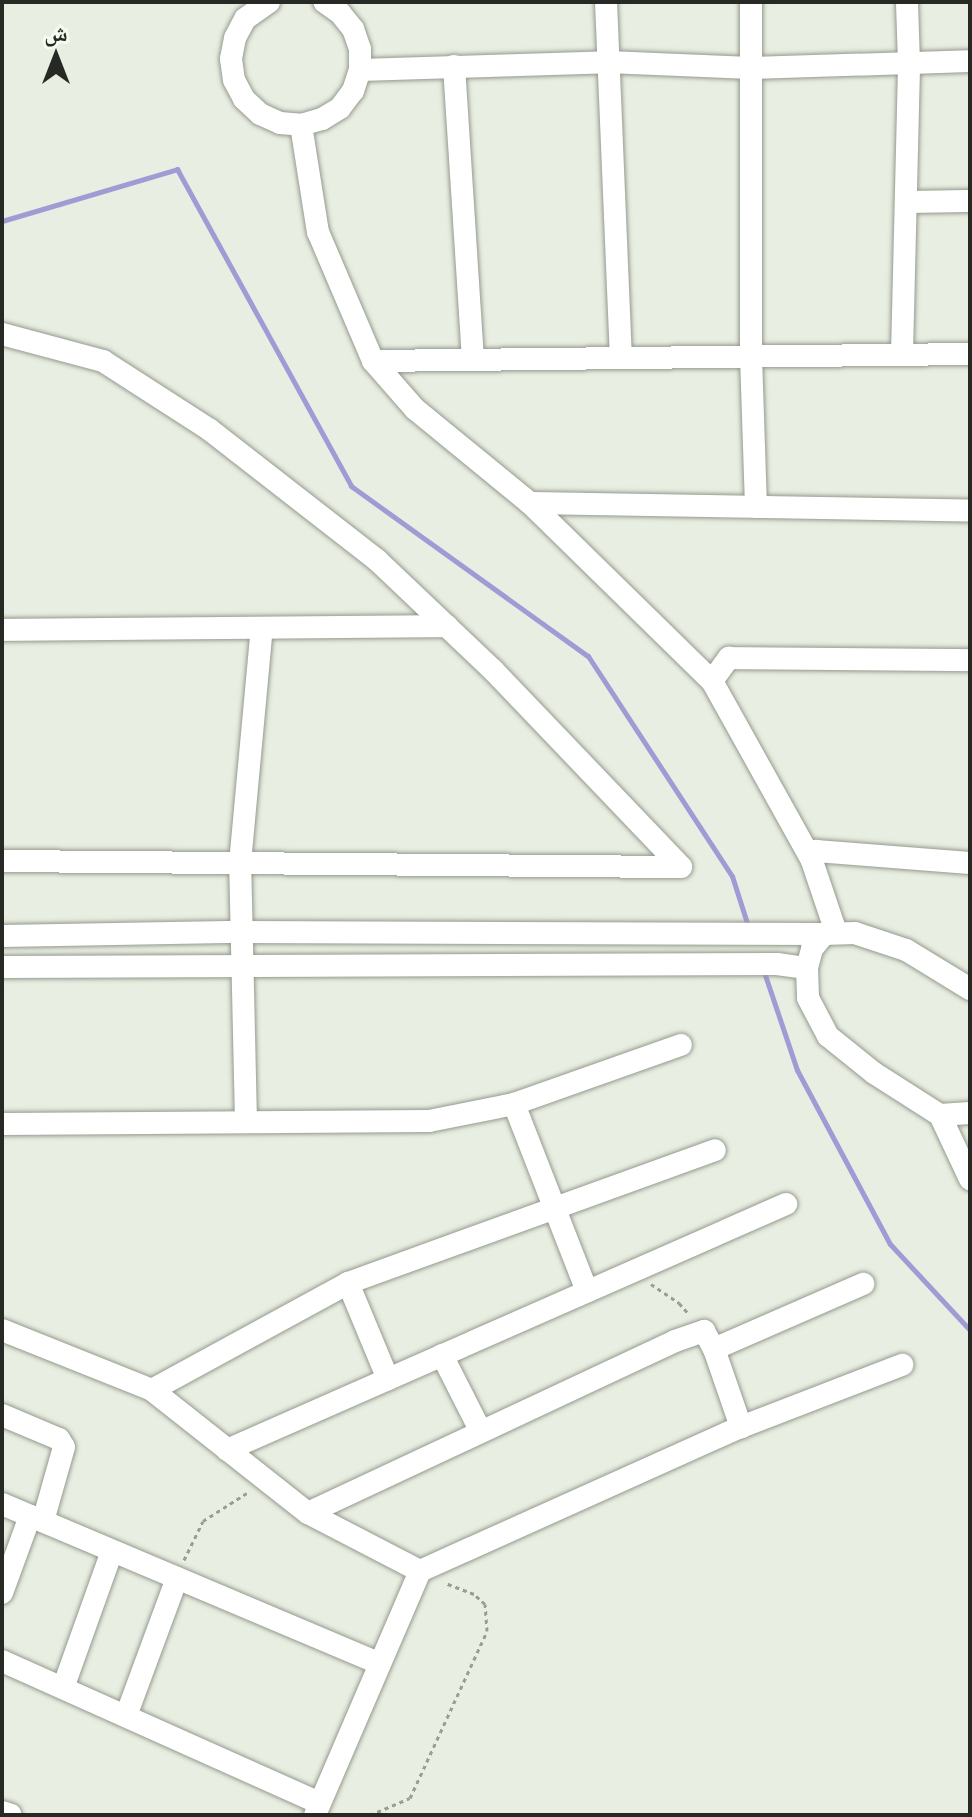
<!DOCTYPE html>
<html>
<head>
<meta charset="utf-8">
<style>
	body { margin:0 }
	#map { position:relative; width:972px; height:1817px; overflow:hidden; background:#e8eee1; font-family:"Open Sans","Noto Naskh Arabic",sans-serif }
	div>[style] { position:absolute }
	.stream>* { height:5px; margin:-2.5px; padding:0 2.5px; transform-origin:2.5px; border-radius:2.5px; background:#a19bd5 }
	.path>* { height:3px; margin-top:-1.5px; transform-origin:0; background:repeating-linear-gradient(90deg,#999d94 0 4px,transparent 0 8px) }
	.roads { filter:drop-shadow(0 0 2px #949a8e) drop-shadow(0 0 2px #949a8e) }
	.minor>* { height:22px; margin:-11px; padding:0 11px; transform-origin:11px; border-radius:11px; background:#fff }
	span { translate:-50% -50%; white-space:nowrap; text-align:center; line-height:1.15; -webkit-text-stroke:6px #f5fbee; paint-order:stroke }
	.frame { position:absolute; inset:0; border:4px solid #272925; pointer-events:none }
	.north { position:absolute; left:16px; top:16px; width:80px; height:80px; -webkit-text-stroke:6px #f5fbee; paint-order:stroke; rotate:0deg; font-size:22px; font-weight:700; line-height:32px; text-align:center; color:#272925 }
	.north::after { content:''; display:block; margin:auto; width:28px; height:36px; background:#272925; clip-path:polygon(50% 0,100% 100%,50% 72%,0 100%) }
</style>
</head>
<body>
<div id="map">
	<div class="stream">
		<i style="left:2px;top:221px;width:183px;rotate:-16.5deg"></i>
		<i style="left:177px;top:169px;width:362px;rotate:61.2deg"></i>
		<i style="left:351px;top:486px;width:292px;rotate:35.7deg"></i>
		<i style="left:588px;top:656px;width:263px;rotate:56.8deg"></i>
		<i style="left:732px;top:876px;width:52px;rotate:72.3deg"></i>
		<i style="left:763px;top:969px;width:107px;rotate:71.4deg"></i>
		<i style="left:797px;top:1070px;width:197px;rotate:61.9deg"></i>
		<i style="left:890px;top:1244px;width:117px;rotate:47.1deg"></i>
	</div>
	<div class="path">
		<i style="left:651px;top:1284px;width:34px;rotate:34deg"></i>
		<i style="left:679px;top:1303px;width:15px;rotate:48deg"></i>
		<i style="left:184px;top:1560px;width:43px;rotate:-64deg"></i>
		<i style="left:203px;top:1521px;width:52px;rotate:-32.5deg"></i>
		<i style="left:370px;top:1815px;width:43px;rotate:-23deg"></i>
		<i style="left:410px;top:1798px;width:184px;rotate:-65.2deg"></i>
		<i style="left:487px;top:1631px;width:27px;rotate:-94deg"></i>
		<i style="left:485px;top:1604px;width:15px;rotate:-138deg"></i>
		<i style="left:474px;top:1594px;width:30px;rotate:-159deg"></i>
	</div>
	<div class="roads">
		<div class="minor">
			<i style="left:269px;top:2px;width:29px;rotate:145deg"></i>
			<i style="left:245px;top:19px;width:21px;rotate:118deg"></i>
			<i style="left:235px;top:38px;width:21px;rotate:101deg"></i>
			<i style="left:231px;top:59px;width:21px;rotate:82deg"></i>
			<i style="left:234px;top:80px;width:21px;rotate:62deg"></i>
			<i style="left:244px;top:99px;width:22px;rotate:43deg"></i>
			<i style="left:260px;top:114px;width:22px;rotate:24deg"></i>
			<i style="left:280px;top:123px;width:21px;rotate:5deg"></i>
			<i style="left:301px;top:125px;width:22px;rotate:-16deg"></i>
			<i style="left:322px;top:119px;width:21px;rotate:-31deg"></i>
			<i style="left:340px;top:108px;width:21px;rotate:-53deg"></i>
			<i style="left:353px;top:91px;width:22px;rotate:-72deg"></i>
			<i style="left:360px;top:70px;width:21px;rotate:-90deg"></i>
			<i style="left:360px;top:49px;width:21px;rotate:-109deg"></i>
			<i style="left:353px;top:29px;width:21px;rotate:-129deg"></i>
			<i style="left:340px;top:13px;width:19px;rotate:-145deg"></i>
			<i style="left:606px;top:2px;width:355px;rotate:87.6deg"></i>
			<i style="left:751px;top:2px;width:354px;rotate:90deg"></i>
			<i style="left:751px;top:356px;width:151px;rotate:88.1deg"></i>
			<i style="left:454px;top:66px;width:294px;rotate:86.3deg"></i>
			<i style="left:360px;top:70px;width:248px;rotate:-1.8deg"></i>
			<i style="left:608px;top:62px;width:143px;rotate:2.4deg"></i>
			<i style="left:751px;top:68px;width:219px;rotate:-1.8deg"></i>
			<i style="left:301px;top:125px;width:108px;rotate:81deg"></i>
			<i style="left:318px;top:232px;width:140px;rotate:66.9deg"></i>
			<i style="left:373px;top:361px;width:64px;rotate:48.8deg"></i>
			<i style="left:415px;top:409px;width:149px;rotate:39.3deg"></i>
			<i style="left:530px;top:503px;width:255px;rotate:44.4deg"></i>
			<i style="left:712px;top:681px;width:206px;rotate:60.9deg"></i>
			<i style="left:906px;top:202px;width:64px;rotate:-0.9deg"></i>
			<i style="left:2px;top:334px;width:105px;rotate:15deg"></i>
			<i style="left:103px;top:361px;width:127px;rotate:32.8deg"></i>
			<i style="left:210px;top:430px;width:212px;rotate:37.9deg"></i>
			<i style="left:377px;top:560px;width:160px;rotate:43.5deg"></i>
			<i style="left:493px;top:670px;width:272px;rotate:46.3deg"></i>
			<i style="left:902px;top:354px;width:291px;rotate:-88.6deg"></i>
			<i style="left:909px;top:63px;width:61px;rotate:-91.9deg"></i>
			<i style="left:373px;top:361px;width:597px;rotate:-0.67deg"></i>
			<i style="left:530px;top:503px;width:440px;rotate:1deg"></i>
			<i style="left:2px;top:630px;width:445px;rotate:-0.5deg"></i>
			<i style="left:712px;top:681px;width:29px;rotate:-54deg"></i>
			<i style="left:729px;top:658px;width:241px;rotate:0.5deg"></i>
			<i style="left:2px;top:861px;width:679px;rotate:0.51deg"></i>
			<i style="left:836px;top:932px;width:75px;rotate:-108.7deg"></i>
			<i style="left:812px;top:861px;width:11px;rotate:-68deg"></i>
			<i style="left:816px;top:851px;width:154px;rotate:4.5deg"></i>
			<i style="left:2px;top:936px;width:239px;rotate:-1deg"></i>
			<i style="left:241px;top:932px;width:583px;rotate:0.2deg"></i>
			<i style="left:2px;top:967px;width:775px;rotate:-0.22deg"></i>
			<i style="left:777px;top:964px;width:30px;rotate:8deg"></i>
			<i style="left:970px;top:989px;width:75px;rotate:-148.6deg"></i>
			<i style="left:906px;top:950px;width:54px;rotate:-161.6deg"></i>
			<i style="left:855px;top:933px;width:31px;rotate:178deg"></i>
			<i style="left:824px;top:934px;width:19px;rotate:129deg"></i>
			<i style="left:812px;top:949px;width:20px;rotate:105deg"></i>
			<i style="left:807px;top:968px;width:30px;rotate:88deg"></i>
			<i style="left:808px;top:998px;width:43px;rotate:62.2deg"></i>
			<i style="left:828px;top:1036px;width:59px;rotate:38.8deg"></i>
			<i style="left:874px;top:1073px;width:78px;rotate:32.5deg"></i>
			<i style="left:940px;top:1115px;width:30px;rotate:-4deg"></i>
			<i style="left:514px;top:1104px;width:201px;rotate:68.7deg"></i>
			<i style="left:940px;top:1115px;width:71px;rotate:64.9deg"></i>
			<i style="left:246px;top:1122px;width:259px;rotate:-91.3deg"></i>
			<i style="left:240px;top:863px;width:236px;rotate:-84.7deg"></i>
			<i style="left:2px;top:1124px;width:427px;rotate:-0.4deg"></i>
			<i style="left:429px;top:1121px;width:87px;rotate:-11.3deg"></i>
			<i style="left:514px;top:1104px;width:177px;rotate:-19.5deg"></i>
			<i style="left:348px;top:1283px;width:104px;rotate:67.4deg"></i>
			<i style="left:2px;top:1330px;width:162px;rotate:21.8deg"></i>
			<i style="left:152px;top:1390px;width:199px;rotate:38.3deg"></i>
			<i style="left:308px;top:1513px;width:126px;rotate:27.4deg"></i>
			<i style="left:714px;top:1349px;width:163px;rotate:-23.6deg"></i>
			<i style="left:442px;top:1355px;width:86px;rotate:63.1deg"></i>
			<i style="left:152px;top:1390px;width:223px;rotate:-28.6deg"></i>
			<i style="left:348px;top:1283px;width:390px;rotate:-19.9deg"></i>
			<i style="left:2px;top:1415px;width:62px;rotate:22.8deg"></i>
			<i style="left:59px;top:1439px;width:9px;rotate:58deg"></i>
			<i style="left:64px;top:1447px;width:77px;rotate:105.8deg"></i>
			<i style="left:227px;top:1450px;width:611px;rotate:-23.75deg"></i>
			<i style="left:2px;top:1504px;width:410px;rotate:22.9deg"></i>
			<i style="left:308px;top:1513px;width:405px;rotate:-25.1deg"></i>
			<i style="left:675px;top:1341px;width:31px;rotate:-19deg"></i>
			<i style="left:704px;top:1331px;width:21px;rotate:61deg"></i>
			<i style="left:714px;top:1349px;width:83px;rotate:70.9deg"></i>
			<i style="left:2px;top:1593px;width:82px;rotate:-70deg"></i>
			<i style="left:2px;top:1661px;width:348px;rotate:24.1deg"></i>
			<i style="left:63px;top:1688px;width:145px;rotate:-70.3deg"></i>
			<i style="left:126px;top:1716px;width:147px;rotate:-69.7deg"></i>
			<i style="left:2px;top:1812px;width:9px;rotate:18deg"></i>
			<i style="left:315px;top:1815px;width:266px;rotate:-66.7deg"></i>
			<i style="left:420px;top:1571px;width:352px;rotate:-24.2deg"></i>
			<i style="left:741px;top:1427px;width:173px;rotate:-21.1deg"></i>
		</div>
	</div>
	<div class="frame"></div>
	<div class="north">ش</div>
</div>
</body>
</html>
